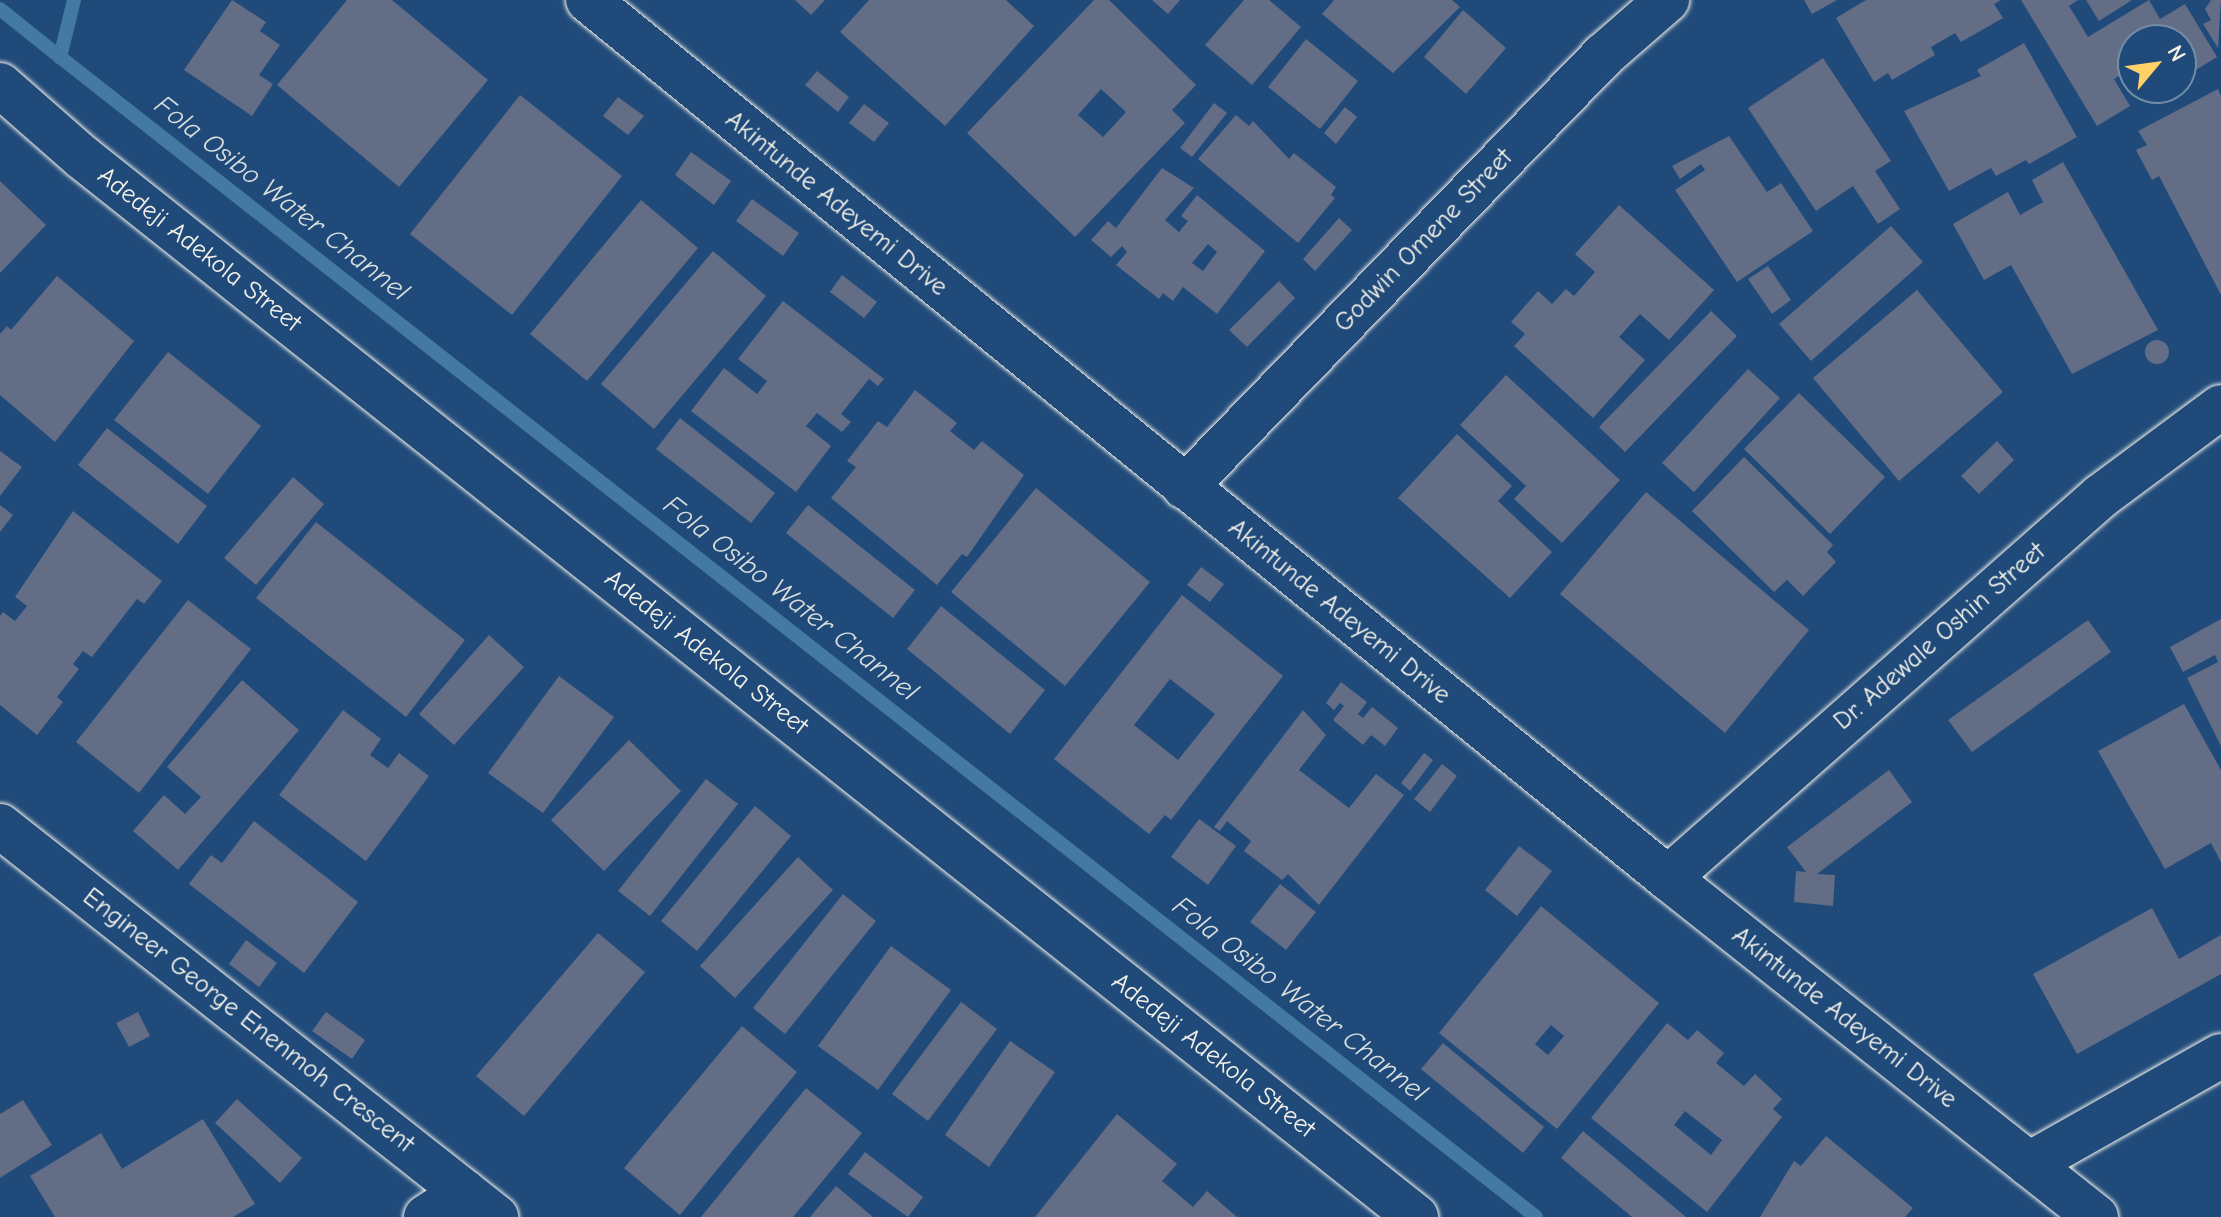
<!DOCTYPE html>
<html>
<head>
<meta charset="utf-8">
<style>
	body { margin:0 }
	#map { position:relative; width:2221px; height:1217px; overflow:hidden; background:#1f4a7a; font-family:"Comic Neue",sans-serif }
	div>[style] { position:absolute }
	.stream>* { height:14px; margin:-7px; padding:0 7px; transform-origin:7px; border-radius:7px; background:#4479a2 }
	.building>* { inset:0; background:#646d86 }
	.round { border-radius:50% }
	.roads { filter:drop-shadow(0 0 2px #f4f1e8) drop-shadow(0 0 2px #f4f1e8) }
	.street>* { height:44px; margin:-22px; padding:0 22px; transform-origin:22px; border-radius:22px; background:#1f4a7a }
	span { translate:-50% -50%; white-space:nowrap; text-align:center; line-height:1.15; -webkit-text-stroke:7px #1f4a7a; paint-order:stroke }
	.street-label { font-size:26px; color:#f4f1e8 }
	.water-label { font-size:28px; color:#dadfde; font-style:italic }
	.north { position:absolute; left:2117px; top:24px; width:80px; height:80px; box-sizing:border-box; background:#1f4a7a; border:2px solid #748da6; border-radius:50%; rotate:61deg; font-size:22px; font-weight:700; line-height:32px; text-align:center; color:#f4f1e8 }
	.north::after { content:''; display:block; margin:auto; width:28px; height:36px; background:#ffd166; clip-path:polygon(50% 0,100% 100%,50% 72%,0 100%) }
</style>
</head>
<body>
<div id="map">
	<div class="stream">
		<i style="left:74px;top:0;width:59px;rotate:103.8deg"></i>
		<i style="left:60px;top:57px;width:1877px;rotate:38.16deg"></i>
		<i style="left:0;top:9px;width:77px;rotate:38.7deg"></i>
	</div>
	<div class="building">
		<i style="clip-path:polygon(232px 0,266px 22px,260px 31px,280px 45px,259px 75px,273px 84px,252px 116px,184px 70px)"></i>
		<i style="clip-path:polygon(347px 0,392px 0,488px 80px,399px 187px,277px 85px)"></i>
		<i style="clip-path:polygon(795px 0,825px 0,811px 15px)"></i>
		<i style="clip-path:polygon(869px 0,1006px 0,1034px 26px,945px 126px,840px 32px)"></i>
		<i style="clip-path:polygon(evenodd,1094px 0,1109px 0,1196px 85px,1172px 110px,1185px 123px,1075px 237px,967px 133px,1094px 0,1101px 89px,1126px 112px,1103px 137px,1078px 115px,1101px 89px)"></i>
		<i style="clip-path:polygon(1152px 0,1180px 0,1168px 14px)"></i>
		<i style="clip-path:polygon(1244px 0,1269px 0,1301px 27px,1252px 85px,1205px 45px)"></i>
		<i style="clip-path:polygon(1334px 0,1452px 0,1460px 7px,1393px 73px,1322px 14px)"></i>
		<i style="clip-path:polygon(1804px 0,1837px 0,1812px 14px)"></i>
		<i style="clip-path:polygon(1866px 0,2001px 0,1994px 4px,2003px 18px,1961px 42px,1955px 33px,1931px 47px,1935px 55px,1892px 80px,1888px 73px,1874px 82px,1836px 18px)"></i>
		<i style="clip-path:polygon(2021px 0,2078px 0,2069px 6px,2088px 37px,2149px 0,2160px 19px,2185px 4px,2217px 57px,2181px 79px,2181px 40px,2133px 40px,2133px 68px,2114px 79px,2130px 106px,2097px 126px)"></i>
		<i style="clip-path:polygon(2086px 0,2132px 0,2099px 21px)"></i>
		<i style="clip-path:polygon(2211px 0,2221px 0,2218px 48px,2203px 24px,2211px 20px,2205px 9px)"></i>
		<i style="clip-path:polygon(1463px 10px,1506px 48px,1466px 94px,1424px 57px)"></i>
		<i style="clip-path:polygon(1306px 39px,1358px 81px,1320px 129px,1268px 87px)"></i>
		<i style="clip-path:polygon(2024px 43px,2077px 137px,2029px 164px,2026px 160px,1996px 176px,1991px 168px,1949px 191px,1904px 111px,1981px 76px,1977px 70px)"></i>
		<i style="clip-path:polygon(1823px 58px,1891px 161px,1875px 171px,1900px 209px,1878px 224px,1853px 186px,1816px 211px,1748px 108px)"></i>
		<i style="clip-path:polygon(817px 71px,849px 97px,838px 112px,805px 85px)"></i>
		<i style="clip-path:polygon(2218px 89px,2221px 96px,2221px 295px,2159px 176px,2152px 180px,2136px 150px,2147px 145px,2138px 131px)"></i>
		<i style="clip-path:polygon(520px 95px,622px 176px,512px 315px,410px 234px)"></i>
		<i style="clip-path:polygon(618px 97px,644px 116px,628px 135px,603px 116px)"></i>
		<i style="clip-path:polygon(1214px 103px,1227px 113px,1192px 157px,1180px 148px)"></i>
		<i style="clip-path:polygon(864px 104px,889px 123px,874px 142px,849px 123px)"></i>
		<i style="clip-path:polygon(1345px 107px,1357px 117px,1336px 144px,1324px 133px)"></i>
		<i style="clip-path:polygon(1236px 115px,1249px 126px,1253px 121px,1289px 159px,1294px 153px,1336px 187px,1331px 195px,1335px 198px,1298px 243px,1198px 159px)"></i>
		<i style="clip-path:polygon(1729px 136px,1767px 192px,1781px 183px,1813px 231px,1737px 282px,1675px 190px,1705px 170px,1701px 164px,1680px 179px,1672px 166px)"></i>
		<i style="clip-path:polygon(691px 152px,731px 181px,714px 205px,675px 175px)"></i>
		<i style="clip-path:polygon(2063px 162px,2158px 330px,2072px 374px,2011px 265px,1984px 280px,1953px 224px,2008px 192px,2020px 215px,2043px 202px,2032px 180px)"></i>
		<i style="clip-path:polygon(evenodd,1162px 168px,1194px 188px,1165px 220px,1179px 232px,1188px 221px,1181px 216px,1197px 195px,1265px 251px,1217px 314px,1183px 287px,1173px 301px,1163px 293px,1159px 299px,1116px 265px,1127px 252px,1122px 246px,1111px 257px,1091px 240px,1108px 221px,1116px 228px,1162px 168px,1208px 244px,1217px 252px,1203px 271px,1192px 263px,1208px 244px)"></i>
		<i style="clip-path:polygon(0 181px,46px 225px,0 273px)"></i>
		<i style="clip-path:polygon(752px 199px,799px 233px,783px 256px,736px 221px)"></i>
		<i style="clip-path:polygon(641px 200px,698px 248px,587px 381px,530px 334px)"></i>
		<i style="clip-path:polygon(1619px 205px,1714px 290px,1669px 340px,1640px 314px,1619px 337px,1645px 360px,1593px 418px,1514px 346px,1525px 334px,1511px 322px,1538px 291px,1552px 304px,1566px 289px,1574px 296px,1595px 272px,1575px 254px)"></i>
		<i style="clip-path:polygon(1339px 218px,1352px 230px,1315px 271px,1303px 259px)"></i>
		<i style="clip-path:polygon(1891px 226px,1923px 262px,1811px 361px,1779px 324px)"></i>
		<i style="clip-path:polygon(713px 251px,766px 296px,654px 429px,601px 384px)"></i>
		<i style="clip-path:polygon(1768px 266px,1791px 300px,1772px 314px,1748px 279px)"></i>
		<i style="clip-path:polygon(842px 275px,877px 302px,864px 318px,830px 292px)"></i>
		<i style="clip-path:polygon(57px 276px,134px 341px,55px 442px,0 395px,0 334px,7px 326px,11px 330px)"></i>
		<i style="clip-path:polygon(1279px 281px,1295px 298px,1247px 347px,1229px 330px)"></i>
		<i style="clip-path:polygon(1917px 290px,2003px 392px,1899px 481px,1813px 378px)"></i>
		<i style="clip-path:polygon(783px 301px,884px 379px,878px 386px,869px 379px,841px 414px,851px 422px,842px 432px,817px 413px,806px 426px,831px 446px,796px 492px,691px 411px,724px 368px,757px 394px,767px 381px,738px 359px)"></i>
		<i style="clip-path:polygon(1711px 311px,1737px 336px,1625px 452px,1599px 427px)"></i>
		<i class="round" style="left:2145px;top:340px;width:24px;height:24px"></i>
		<i style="clip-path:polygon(168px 352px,261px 426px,208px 494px,114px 420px)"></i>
		<i style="clip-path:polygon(1748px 369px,1780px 398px,1694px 492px,1662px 463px)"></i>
		<i style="clip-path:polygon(1506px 375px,1620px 480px,1562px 543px,1514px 499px,1526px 486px,1460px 425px)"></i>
		<i style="clip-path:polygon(915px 390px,957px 423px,950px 431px,974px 450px,982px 441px,1024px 475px,967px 557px,962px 554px,937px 585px,831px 498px,856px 467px,847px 461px,878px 421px,887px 427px)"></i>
		<i style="clip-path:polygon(1799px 393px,1885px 477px,1830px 534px,1744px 449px)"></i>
		<i style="clip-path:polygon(680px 418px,775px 493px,751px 523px,656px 449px)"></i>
		<i style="clip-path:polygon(107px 428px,207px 506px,178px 544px,78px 465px)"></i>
		<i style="clip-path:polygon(1457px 434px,1512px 486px,1498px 501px,1552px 552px,1510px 598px,1398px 498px)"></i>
		<i style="clip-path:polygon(1997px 441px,2014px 460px,1979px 494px,1961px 476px)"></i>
		<i style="clip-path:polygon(0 451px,22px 467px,0 496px)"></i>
		<i style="clip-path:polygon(1744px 457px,1833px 545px,1827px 552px,1836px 562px,1803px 596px,1787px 580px,1774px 592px,1692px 511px)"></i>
		<i style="clip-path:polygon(293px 477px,324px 504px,256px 585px,224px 558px)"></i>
		<i style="clip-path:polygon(1036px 488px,1150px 582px,1065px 686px,951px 592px)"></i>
		<i style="clip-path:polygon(1646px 492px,1809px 630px,1725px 733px,1560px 594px)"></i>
		<i style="clip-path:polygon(0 505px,13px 515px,0 532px)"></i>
		<i style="clip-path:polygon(808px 505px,915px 590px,893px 618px,786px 533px)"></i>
		<i style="clip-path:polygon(73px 511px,162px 581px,144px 604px,137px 599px,92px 657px,83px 651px,73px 664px,79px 669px,57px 697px,63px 702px,37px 735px,0 705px,0 616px,3px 612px,15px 621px,27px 606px,15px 597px)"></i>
		<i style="clip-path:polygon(316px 522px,465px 640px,406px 717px,256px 598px)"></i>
		<i style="clip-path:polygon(1201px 567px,1224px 584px,1210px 602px,1187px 585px)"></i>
		<i style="clip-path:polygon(evenodd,1182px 595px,1283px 676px,1171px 820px,1165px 815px,1149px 834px,1054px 759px,1182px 595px,1170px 679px,1215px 714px,1178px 760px,1134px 725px,1170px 679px)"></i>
		<i style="clip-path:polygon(188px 600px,251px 649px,139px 793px,76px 742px)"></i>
		<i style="clip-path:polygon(941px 606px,1045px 690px,1010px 734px,907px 649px)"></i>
		<i style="clip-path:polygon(2221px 619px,2221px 746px,2187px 678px,2218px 662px,2215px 655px,2183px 672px,2170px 647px)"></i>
		<i style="clip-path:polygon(2088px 620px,2111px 652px,1972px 752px,1948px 720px)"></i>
		<i style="clip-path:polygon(489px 635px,524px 667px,454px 745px,419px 714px)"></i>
		<i style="clip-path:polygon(559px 676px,614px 717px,543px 813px,488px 773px)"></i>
		<i style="clip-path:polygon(242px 680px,299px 730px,178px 870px,133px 831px,164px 795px,185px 814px,201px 797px,167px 767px)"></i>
		<i style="clip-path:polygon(1341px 682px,1367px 702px,1358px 714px,1363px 718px,1372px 707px,1398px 728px,1385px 746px,1371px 735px,1363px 745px,1333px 720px,1344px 706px,1340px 703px,1334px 710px,1326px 703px)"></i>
		<i style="clip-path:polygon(2184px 704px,2221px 770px,2221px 862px,2211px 843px,2165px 869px,2098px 751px)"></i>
		<i style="clip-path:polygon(343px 710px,381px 739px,370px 755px,388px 768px,399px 753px,429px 776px,366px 861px,279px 795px)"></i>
		<i style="clip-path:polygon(1303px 710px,1326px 735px,1299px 770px,1349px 808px,1376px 774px,1404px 795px,1319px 905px,1288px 874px,1282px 880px,1244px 851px,1251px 841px,1227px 821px,1220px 831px,1214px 827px)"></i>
		<i style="clip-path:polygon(629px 740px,681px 791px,604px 871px,551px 820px)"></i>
		<i style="clip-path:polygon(1424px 753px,1433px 760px,1410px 791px,1401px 783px)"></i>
		<i style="clip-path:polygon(1442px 764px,1457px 776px,1430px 812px,1414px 799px)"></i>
		<i style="clip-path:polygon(1889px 770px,1912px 802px,1817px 874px,1835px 875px,1833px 906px,1794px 902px,1796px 871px,1806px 872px,1787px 847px)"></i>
		<i style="clip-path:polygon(706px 779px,738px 804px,650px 916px,618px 891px)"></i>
		<i style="clip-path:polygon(755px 806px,791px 836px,697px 951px,661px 921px)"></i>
		<i style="clip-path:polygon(1199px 819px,1236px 846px,1208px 885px,1171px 857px)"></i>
		<i style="clip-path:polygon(254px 821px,358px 902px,304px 973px,189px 884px,211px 855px,222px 863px)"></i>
		<i style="clip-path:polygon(1519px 846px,1552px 871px,1517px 916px,1485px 890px)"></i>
		<i style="clip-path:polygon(798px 857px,833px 890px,735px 998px,700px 966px)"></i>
		<i style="clip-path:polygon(1280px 884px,1316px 912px,1286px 950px,1250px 922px)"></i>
		<i style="clip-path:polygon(843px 894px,876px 921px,785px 1034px,753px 1008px)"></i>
		<i style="clip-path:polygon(evenodd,1541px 906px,1659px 1003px,1557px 1129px,1439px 1033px,1541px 906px,1551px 1025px,1564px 1036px,1548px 1055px,1535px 1044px,1551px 1025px)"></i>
		<i style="clip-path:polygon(2152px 908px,2179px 959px,2221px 935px,2221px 974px,2077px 1054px,2033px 974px)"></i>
		<i style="clip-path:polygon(598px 933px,645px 972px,524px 1116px,476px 1076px)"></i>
		<i style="clip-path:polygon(246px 940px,277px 963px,259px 987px,229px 964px)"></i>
		<i style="clip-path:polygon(891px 946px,951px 990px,878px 1090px,818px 1046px)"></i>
		<i style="clip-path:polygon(961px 1002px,997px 1029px,928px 1121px,892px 1094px)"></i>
		<i style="clip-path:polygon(138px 1012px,150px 1036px,129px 1047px,116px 1023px)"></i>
		<i style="clip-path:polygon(326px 1012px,365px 1040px,352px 1059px,312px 1031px)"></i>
		<i style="clip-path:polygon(evenodd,1667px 1023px,1688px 1040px,1697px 1030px,1724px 1053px,1716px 1063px,1744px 1086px,1755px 1074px,1782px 1099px,1773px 1109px,1782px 1117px,1707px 1212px,1591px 1118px,1667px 1023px,1685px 1111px,1722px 1140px,1711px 1155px,1674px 1125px,1685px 1111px)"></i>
		<i style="clip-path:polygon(742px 1026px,797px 1072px,680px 1215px,624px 1168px)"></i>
		<i style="clip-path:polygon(1010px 1041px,1055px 1072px,989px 1167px,945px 1135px)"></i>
		<i style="clip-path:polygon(1443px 1043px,1544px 1127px,1523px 1153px,1421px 1069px)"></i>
		<i style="clip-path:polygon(806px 1088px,862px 1133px,793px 1217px,701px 1217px)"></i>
		<i style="clip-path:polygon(237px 1099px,302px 1158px,280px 1183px,215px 1123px)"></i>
		<i style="clip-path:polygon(23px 1100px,52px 1145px,0 1178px,0 1114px)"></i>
		<i style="clip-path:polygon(1117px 1114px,1177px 1164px,1162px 1181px,1193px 1207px,1207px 1191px,1237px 1217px,1035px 1217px)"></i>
		<i style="clip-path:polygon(203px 1119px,255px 1204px,233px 1217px,55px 1217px,30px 1176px,101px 1133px,122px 1169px)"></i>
		<i style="clip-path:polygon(1583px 1131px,1686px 1217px,1632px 1217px,1561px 1158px)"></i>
		<i style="clip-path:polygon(1826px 1136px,1913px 1208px,1905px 1217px,1760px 1217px,1794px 1161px,1801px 1166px)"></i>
		<i style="clip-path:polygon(865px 1152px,923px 1197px,908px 1217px,848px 1174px)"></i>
		<i style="clip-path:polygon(836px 1186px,873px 1217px,810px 1217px)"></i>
	</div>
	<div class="roads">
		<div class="street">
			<i style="left:588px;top:0;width:1392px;rotate:39.11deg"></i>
			<i style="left:1668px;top:878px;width:546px;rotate:38.38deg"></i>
			<i style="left:0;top:85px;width:109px;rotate:41.3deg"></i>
			<i style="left:82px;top:157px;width:1704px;rotate:38.47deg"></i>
			<i style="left:1185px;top:487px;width:602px;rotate:-45.88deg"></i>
			<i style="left:1604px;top:55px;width:84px;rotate:-41.1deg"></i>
			<i style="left:0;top:826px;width:632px;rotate:38.25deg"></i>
			<i style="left:1668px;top:878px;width:577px;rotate:-41.42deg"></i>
			<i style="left:2101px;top:496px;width:149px;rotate:-36.6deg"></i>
			<i style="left:2029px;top:1164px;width:220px;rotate:-29.4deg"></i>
			<i style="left:426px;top:1217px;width:46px;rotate:-32.7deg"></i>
		</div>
	</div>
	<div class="street-label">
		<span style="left:836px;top:204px;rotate:39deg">Akintunde Adeyemi Drive</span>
		<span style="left:1424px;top:241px;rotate:-46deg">Godwin Omene Street</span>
		<span style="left:199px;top:250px;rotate:38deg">Adedeji Adekola Street</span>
		<span style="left:1339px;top:612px;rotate:39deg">Akintunde Adeyemi Drive</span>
		<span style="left:1940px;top:637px;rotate:-41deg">Dr. Adewale Oshin Street</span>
		<span style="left:706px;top:653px;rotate:38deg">Adedeji Adekola Street</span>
		<span style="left:1844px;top:1018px;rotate:38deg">Akintunde Adeyemi Drive</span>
		<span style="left:248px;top:1021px;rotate:38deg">Engineer George Enenmoh Crescent</span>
		<span style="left:1213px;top:1056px;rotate:38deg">Adedeji Adekola Street</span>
	</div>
	<div class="water-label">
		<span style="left:282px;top:198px;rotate:38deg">Fola Osibo Water Channel</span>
		<span style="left:791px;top:598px;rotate:38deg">Fola Osibo Water Channel</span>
		<span style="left:1300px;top:999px;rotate:38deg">Fola Osibo Water Channel</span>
	</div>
	<div class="north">N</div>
</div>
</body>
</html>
